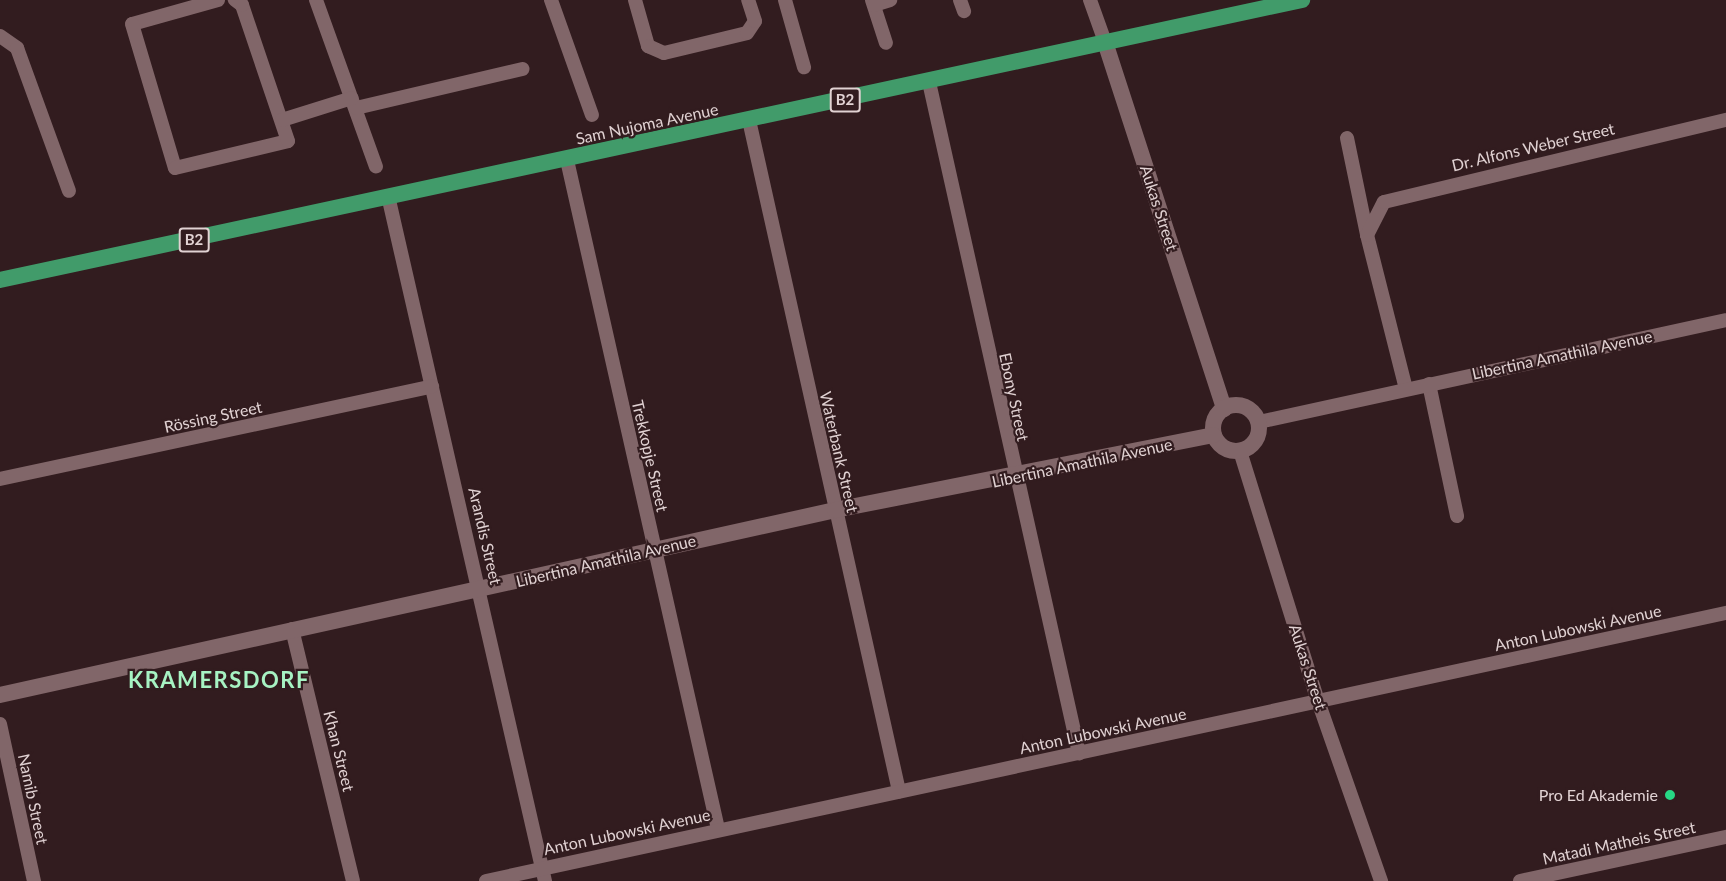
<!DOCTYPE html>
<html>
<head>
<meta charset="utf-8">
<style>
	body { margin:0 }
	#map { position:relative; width:1726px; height:881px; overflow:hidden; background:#321c1f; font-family:Lato,sans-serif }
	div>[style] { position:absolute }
	.minor>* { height:14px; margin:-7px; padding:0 7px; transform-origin:7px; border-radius:7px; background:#816669 }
	.tertiary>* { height:16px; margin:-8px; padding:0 8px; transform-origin:8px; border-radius:8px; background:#816669 }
	.tertiary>.ring { margin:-8px; padding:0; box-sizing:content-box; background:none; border:16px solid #816669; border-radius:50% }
	.trunk>* { height:16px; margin:-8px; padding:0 8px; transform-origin:8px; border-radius:8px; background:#419b6a }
	.dots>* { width:16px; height:16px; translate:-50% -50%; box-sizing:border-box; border:3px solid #321c1f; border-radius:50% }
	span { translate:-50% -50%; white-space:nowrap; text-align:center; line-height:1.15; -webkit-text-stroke:4.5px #321c1f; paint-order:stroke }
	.shield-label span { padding:2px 4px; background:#321c1f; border:2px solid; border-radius:4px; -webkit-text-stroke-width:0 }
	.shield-label { font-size:15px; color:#e1d2d3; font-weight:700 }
	.street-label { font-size:16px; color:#e1d2d3 }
	.poi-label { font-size:16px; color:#e1d2d3 }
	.right { translate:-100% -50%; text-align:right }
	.district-label { font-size:22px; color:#a7f3c3; font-weight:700; letter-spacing:1.5px }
</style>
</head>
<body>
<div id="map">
	<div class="minor">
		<i style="left:218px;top:0;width:89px;rotate:164.4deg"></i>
		<i style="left:132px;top:24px;width:150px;rotate:73.4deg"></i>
		<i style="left:175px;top:168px;width:116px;rotate:-13.4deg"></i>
		<i style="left:288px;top:141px;width:144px;rotate:-108.7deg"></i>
		<i style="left:242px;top:5px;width:9px;rotate:-144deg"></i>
		<i style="left:316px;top:0;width:177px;rotate:70.2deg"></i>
		<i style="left:551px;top:0;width:122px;rotate:70.4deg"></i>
		<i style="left:635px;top:0;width:48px;rotate:74.2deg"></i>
		<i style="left:648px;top:46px;width:17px;rotate:24deg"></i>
		<i style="left:664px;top:53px;width:85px;rotate:-13.5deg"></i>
		<i style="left:747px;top:33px;width:14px;rotate:-56deg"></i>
		<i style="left:755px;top:21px;width:22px;rotate:-108deg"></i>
		<i style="left:785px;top:0;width:70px;rotate:74.2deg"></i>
		<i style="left:872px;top:0;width:45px;rotate:72deg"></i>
		<i style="left:960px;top:0;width:12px;rotate:70deg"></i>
		<i style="left:1090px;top:0;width:45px;rotate:70.3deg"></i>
		<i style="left:874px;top:5px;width:17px;rotate:-17deg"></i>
		<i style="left:0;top:36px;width:21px;rotate:35deg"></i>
		<i style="left:17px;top:48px;width:152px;rotate:70deg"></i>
		<i style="left:929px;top:82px;width:688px;rotate:77.4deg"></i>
		<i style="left:356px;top:108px;width:171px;rotate:-13.2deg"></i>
		<i style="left:282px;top:120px;width:73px;rotate:-17.4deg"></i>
		<i style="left:749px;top:120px;width:688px;rotate:77.4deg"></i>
		<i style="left:1347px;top:138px;width:99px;rotate:78.3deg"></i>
		<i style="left:567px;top:160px;width:686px;rotate:77.28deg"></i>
		<i style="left:389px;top:200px;width:699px;rotate:77.1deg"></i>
		<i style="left:1429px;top:384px;width:135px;rotate:78deg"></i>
		<i style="left:1406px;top:389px;width:159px;rotate:-104.2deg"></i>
		<i style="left:1367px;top:235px;width:37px;rotate:-63deg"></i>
		<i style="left:1384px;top:202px;width:352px;rotate:-13.5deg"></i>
		<i style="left:1259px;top:422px;width:478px;rotate:-12.3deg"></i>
		<i style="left:1240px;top:451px;width:262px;rotate:72.7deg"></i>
		<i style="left:1318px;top:701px;width:191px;rotate:70.7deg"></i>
		<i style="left:0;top:479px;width:442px;rotate:-12.1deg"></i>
		<i style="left:292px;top:629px;width:259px;rotate:76.4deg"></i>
		<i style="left:0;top:724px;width:161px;rotate:77.8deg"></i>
		<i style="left:486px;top:881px;width:1269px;rotate:-12.2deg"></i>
		<i style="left:1520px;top:881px;width:211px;rotate:-12.1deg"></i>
	</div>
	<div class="tertiary">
		<i style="left:1105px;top:42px;width:386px;rotate:72deg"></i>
		<i class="ring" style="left:1213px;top:405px;width:30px;height:30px"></i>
		<i style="left:0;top:695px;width:855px;rotate:-12.49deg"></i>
		<i style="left:835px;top:510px;width:386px;rotate:-11.2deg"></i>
	</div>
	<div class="trunk">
		<i style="left:0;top:280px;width:1332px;rotate:-12.14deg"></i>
	</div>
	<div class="dots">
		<i style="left:1670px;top:795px;background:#27d885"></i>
	</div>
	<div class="shield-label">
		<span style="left:845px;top:100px">B2</span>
		<span style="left:194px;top:240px">B2</span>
	</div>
	<div class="street-label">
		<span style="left:647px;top:124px;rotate:-12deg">Sam Nujoma Avenue</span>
		<span style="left:1533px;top:147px;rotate:-13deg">Dr. Alfons Weber Street</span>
		<span style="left:1159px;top:208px;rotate:72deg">Aukas Street</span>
		<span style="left:1562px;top:355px;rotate:-12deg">Libertina Amathila Avenue</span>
		<span style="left:1014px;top:397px;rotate:78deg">Ebony Street</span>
		<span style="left:213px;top:417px;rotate:-12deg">Rössing Street</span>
		<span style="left:839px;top:452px;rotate:77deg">Waterbank Street</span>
		<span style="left:650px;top:456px;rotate:77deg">Trekkopje Street</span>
		<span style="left:1082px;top:463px;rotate:-12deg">Libertina Amathila Avenue</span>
		<span style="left:485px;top:536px;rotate:77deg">Arandis Street</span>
		<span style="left:606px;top:561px;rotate:-13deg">Libertina Amathila Avenue</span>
		<span style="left:1578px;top:628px;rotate:-12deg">Anton Lubowski Avenue</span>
		<span style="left:1308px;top:667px;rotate:72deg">Aukas Street</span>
		<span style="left:1103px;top:731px;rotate:-12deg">Anton Lubowski Avenue</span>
		<span style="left:339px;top:751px;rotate:76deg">Khan Street</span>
		<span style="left:33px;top:799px;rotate:78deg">Namib Street</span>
		<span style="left:627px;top:832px;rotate:-12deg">Anton Lubowski Avenue</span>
		<span style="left:1619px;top:843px;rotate:-12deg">Matadi Matheis Street</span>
	</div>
	<div class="poi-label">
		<span class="right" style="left:1658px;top:795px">Pro Ed Akademie</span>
	</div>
	<div class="district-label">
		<span style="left:219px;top:680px">KRAMERSDORF</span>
	</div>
</div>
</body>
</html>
